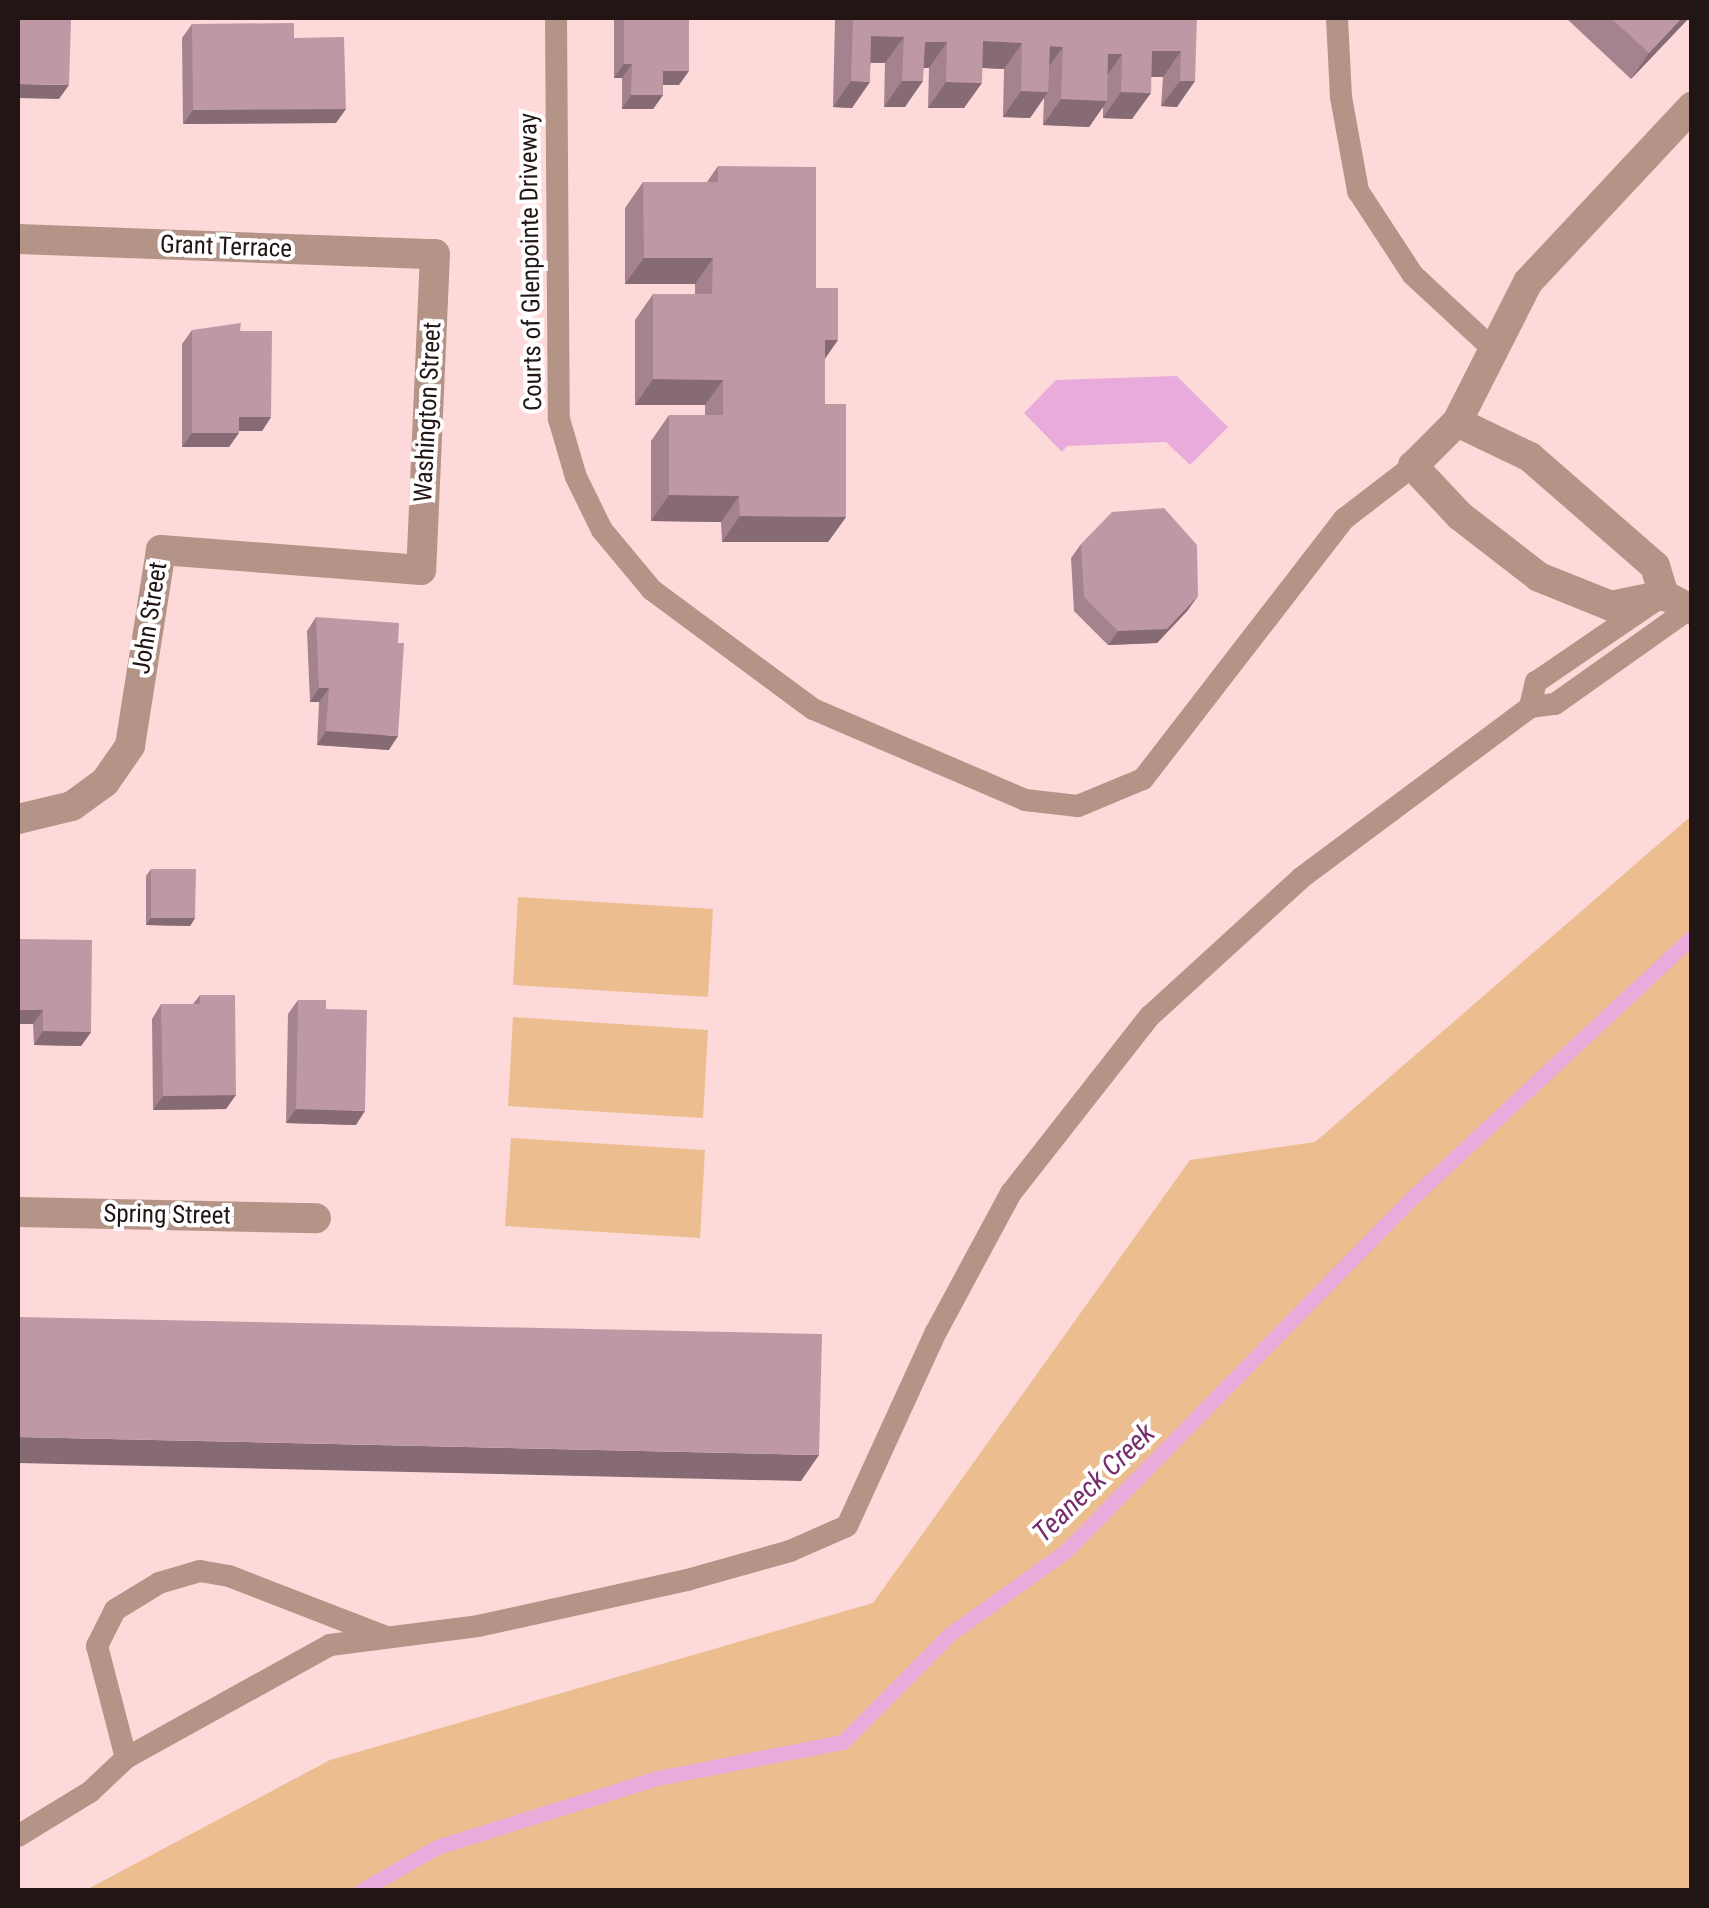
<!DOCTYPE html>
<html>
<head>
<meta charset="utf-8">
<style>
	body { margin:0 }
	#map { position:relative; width:1709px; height:1908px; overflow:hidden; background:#fddad9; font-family:"Roboto Condensed",sans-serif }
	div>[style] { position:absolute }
	.green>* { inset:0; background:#ebbd8f }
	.water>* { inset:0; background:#e8abdc }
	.stream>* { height:15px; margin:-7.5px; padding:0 7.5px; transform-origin:7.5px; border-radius:7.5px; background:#e8abdc }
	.lane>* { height:22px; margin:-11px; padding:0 11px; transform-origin:11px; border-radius:11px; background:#b49487 }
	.street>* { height:30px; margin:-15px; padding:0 15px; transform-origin:15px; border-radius:15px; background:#b49487 }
	.wall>* { inset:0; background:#a4838e }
	.shaded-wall>* { inset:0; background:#866a74 }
	.building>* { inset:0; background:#bf98a5 }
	span { translate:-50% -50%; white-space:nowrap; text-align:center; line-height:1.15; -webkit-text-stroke:8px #fff; paint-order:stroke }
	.street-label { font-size:25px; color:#241515 }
	.water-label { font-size:28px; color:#752e6b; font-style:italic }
	.frame { position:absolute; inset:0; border:20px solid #241515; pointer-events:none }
</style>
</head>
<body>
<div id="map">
	<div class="green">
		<i style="clip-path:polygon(1691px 816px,1691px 1890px,86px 1890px,330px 1760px,873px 1603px,1190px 1160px,1315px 1142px)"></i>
		<i style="clip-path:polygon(518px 897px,713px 909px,708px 997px,513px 985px)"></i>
		<i style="clip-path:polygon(513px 1017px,708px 1030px,703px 1118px,508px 1106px)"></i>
		<i style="clip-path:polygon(511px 1138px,705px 1150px,700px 1238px,505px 1226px)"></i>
	</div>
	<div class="water">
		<i style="clip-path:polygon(1177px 376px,1228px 427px,1190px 465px,1166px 442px,1067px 446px,1062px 452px,1024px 413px,1056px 380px)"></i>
	</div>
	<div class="stream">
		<i style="left:362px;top:1890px;width:86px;rotate:-29.8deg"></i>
		<i style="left:437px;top:1847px;width:231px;rotate:-17.4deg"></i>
		<i style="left:657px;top:1778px;width:189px;rotate:-11deg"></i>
		<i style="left:843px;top:1742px;width:152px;rotate:-45.3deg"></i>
		<i style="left:950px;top:1634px;width:143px;rotate:-35.6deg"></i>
		<i style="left:1066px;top:1551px;width:494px;rotate:-45.6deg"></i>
		<i style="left:1412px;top:1198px;width:383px;rotate:-43deg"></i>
	</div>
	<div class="lane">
		<i style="left:556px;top:18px;width:401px;rotate:89.6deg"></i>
		<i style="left:559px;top:419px;width:60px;rotate:73.7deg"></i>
		<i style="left:576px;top:477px;width:59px;rotate:63.9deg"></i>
		<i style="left:602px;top:530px;width:78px;rotate:50.2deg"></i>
		<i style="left:652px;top:590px;width:200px;rotate:36.5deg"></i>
		<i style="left:813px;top:709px;width:231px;rotate:23.2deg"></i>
		<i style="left:1025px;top:800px;width:53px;rotate:6.5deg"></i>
		<i style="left:1078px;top:806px;width:70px;rotate:-22.6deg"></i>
		<i style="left:1143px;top:779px;width:329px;rotate:-52.3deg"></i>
		<i style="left:1344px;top:519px;width:87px;rotate:-37.5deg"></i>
		<i style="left:1337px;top:18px;width:79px;rotate:87.1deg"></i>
		<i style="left:1341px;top:97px;width:96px;rotate:79.7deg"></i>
		<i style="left:1358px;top:191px;width:100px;rotate:56.8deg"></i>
		<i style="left:1413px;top:275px;width:110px;rotate:42.8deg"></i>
		<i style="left:1530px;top:707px;width:26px;rotate:-77deg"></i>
		<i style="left:1536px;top:682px;width:140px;rotate:-34.3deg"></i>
		<i style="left:126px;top:1758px;width:116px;rotate:-104.5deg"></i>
		<i style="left:97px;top:1646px;width:40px;rotate:-63.4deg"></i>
		<i style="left:115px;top:1610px;width:52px;rotate:-31.5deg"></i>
		<i style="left:159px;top:1583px;width:43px;rotate:-16.3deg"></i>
		<i style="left:200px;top:1571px;width:29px;rotate:10deg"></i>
		<i style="left:229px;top:1576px;width:166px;rotate:21.2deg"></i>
		<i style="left:18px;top:1836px;width:84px;rotate:-31.4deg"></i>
		<i style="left:90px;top:1792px;width:50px;rotate:-43.4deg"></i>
		<i style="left:126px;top:1758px;width:233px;rotate:-29deg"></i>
		<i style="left:330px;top:1645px;width:149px;rotate:-7.3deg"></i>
		<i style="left:478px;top:1626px;width:214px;rotate:-12.4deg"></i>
		<i style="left:687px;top:1580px;width:107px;rotate:-15.7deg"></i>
		<i style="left:790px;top:1551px;width:62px;rotate:-23.7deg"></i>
		<i style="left:847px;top:1526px;width:213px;rotate:-65.4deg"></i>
		<i style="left:936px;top:1332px;width:158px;rotate:-61.7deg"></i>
		<i style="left:1011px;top:1193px;width:225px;rotate:-51.9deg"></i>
		<i style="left:1150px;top:1016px;width:205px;rotate:-42.4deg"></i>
		<i style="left:1301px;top:878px;width:286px;rotate:-36.7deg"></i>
		<i style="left:1530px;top:707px;width:25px;rotate:-7deg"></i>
		<i style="left:1555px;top:704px;width:163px;rotate:-35.3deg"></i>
	</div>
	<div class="street">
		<i style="left:18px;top:239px;width:417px;rotate:2.1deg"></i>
		<i style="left:435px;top:254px;width:316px;rotate:92.5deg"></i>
		<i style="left:421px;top:570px;width:261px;rotate:-175.6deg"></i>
		<i style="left:161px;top:550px;width:198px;rotate:99deg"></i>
		<i style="left:130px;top:746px;width:44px;rotate:124.8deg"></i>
		<i style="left:105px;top:782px;width:41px;rotate:144deg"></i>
		<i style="left:72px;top:806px;width:56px;rotate:166.5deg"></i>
		<i style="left:1457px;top:422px;width:81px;rotate:25.6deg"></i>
		<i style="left:1530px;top:457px;width:166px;rotate:41.1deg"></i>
		<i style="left:1655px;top:566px;width:30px;rotate:73deg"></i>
		<i style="left:1664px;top:595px;width:32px;rotate:28deg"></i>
		<i style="left:1664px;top:595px;width:54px;rotate:168.3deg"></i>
		<i style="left:1611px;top:606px;width:78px;rotate:-158.1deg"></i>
		<i style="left:1539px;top:577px;width:100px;rotate:-142.3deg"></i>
		<i style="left:1460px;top:516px;width:69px;rotate:-133.2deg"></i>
		<i style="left:1413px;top:466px;width:62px;rotate:-45deg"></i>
		<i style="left:1457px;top:422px;width:157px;rotate:-63.1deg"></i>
		<i style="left:1528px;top:282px;width:240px;rotate:-46.9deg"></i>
		<i style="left:18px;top:1212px;width:298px;rotate:1.2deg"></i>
	</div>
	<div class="wall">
		<i style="clip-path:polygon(614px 18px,689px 18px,679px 85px,663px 85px,663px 95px,653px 109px,622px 109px,622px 78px,614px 78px)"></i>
		<i style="clip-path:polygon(835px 18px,1197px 18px,1177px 107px,1161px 106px,1163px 77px,1151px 77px,1132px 119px,1103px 118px,1103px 107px,1089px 127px,1043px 125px,1044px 98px,1030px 118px,1003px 117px,1004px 69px,982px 68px,964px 108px,928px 108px,929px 68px,924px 68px,905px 107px,884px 107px,885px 63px,871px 63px,852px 108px,833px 107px)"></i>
		<i style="clip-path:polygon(1566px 18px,1689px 18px,1631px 79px)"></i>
		<i style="clip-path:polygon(192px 24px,294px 38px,336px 123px,183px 124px,182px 38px)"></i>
		<i style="clip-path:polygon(718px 166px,816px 288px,825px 357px,825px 404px,846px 517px,828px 542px,722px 542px,721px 522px,651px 521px,651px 441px,669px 415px,705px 415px,705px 405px,635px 405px,635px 320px,653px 294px,695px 294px,695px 284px,625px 284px,625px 208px,643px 182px,707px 182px)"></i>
		<i style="clip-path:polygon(192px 330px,271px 417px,262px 431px,239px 431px,229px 447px,182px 447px,182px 344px)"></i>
		<i style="clip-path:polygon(1081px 544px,1188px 610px,1157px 643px,1108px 645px,1074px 611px,1071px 558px)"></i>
		<i style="clip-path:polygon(316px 617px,389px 750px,317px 745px,319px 702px,310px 702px,307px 631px)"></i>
		<i style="clip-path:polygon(151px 869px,195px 918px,190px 926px,146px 925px,146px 876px)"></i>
		<i style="clip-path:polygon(18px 939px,91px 1032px,81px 1046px,34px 1045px,33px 1024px)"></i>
		<i style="clip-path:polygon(200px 995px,226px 1109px,153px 1110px,152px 1019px,161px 1004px,193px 1004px)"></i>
		<i style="clip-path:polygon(298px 1000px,326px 1009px,356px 1125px,286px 1123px,288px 1014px)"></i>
	</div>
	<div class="shaded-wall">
		<i style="clip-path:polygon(1682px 18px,1689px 18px,1631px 79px,1649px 53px)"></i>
		<i style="clip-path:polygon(871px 36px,904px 37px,885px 63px,853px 62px)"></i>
		<i style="clip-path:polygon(983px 41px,1022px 43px,1004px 69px,965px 67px)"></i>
		<i style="clip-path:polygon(925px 42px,947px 42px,929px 68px,906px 67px)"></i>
		<i style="clip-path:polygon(1050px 46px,1063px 47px,1044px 73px)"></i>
		<i style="clip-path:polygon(1152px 51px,1181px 51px,1163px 77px,1134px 77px)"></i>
		<i style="clip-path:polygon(1108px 54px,1122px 54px,1104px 80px)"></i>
		<i style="clip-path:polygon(624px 64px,632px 64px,622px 78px,614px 78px)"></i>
		<i style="clip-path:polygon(663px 71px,689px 71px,679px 85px,653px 85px)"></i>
		<i style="clip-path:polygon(851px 81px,870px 82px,852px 108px,833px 107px)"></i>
		<i style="clip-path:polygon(902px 81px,923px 81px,905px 107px,884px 107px)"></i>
		<i style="clip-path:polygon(1180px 81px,1195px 81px,1177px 107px,1161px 106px)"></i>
		<i style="clip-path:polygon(946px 82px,982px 83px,964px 108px,928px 108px)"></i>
		<i style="clip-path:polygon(18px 84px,69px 85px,59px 99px,18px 98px)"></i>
		<i style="clip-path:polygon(1021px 91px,1048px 92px,1030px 118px,1003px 117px)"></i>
		<i style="clip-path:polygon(1121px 92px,1151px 93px,1132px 119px,1103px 118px)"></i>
		<i style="clip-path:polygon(631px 95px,663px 95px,653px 109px,622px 109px)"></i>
		<i style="clip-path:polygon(1061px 99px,1107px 101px,1089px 127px,1043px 125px)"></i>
		<i style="clip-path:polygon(346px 109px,336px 123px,183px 124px,193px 110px)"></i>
		<i style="clip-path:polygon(644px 258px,713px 258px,695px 284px,625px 284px)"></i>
		<i style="clip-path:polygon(825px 340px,838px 340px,820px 366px)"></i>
		<i style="clip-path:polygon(653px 379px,723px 380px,705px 405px,635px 405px)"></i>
		<i style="clip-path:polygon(239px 417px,271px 417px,262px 431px,229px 431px)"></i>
		<i style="clip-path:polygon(192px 433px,239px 433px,229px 447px,182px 447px)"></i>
		<i style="clip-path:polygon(669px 495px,739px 496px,721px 522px,651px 521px)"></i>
		<i style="clip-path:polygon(740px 516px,846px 517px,828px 542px,722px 542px)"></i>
		<i style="clip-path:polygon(1198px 596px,1188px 610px,1157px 643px,1108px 645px,1118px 631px)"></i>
		<i style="clip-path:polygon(319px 688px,329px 688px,319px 702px,310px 702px)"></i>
		<i style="clip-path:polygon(326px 731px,398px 736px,389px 750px,317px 745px)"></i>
		<i style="clip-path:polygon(151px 918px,195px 918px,190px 926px,146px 925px)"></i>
		<i style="clip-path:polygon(18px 1010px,43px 1010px,33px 1024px,18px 1024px)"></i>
		<i style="clip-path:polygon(43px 1031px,91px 1032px,81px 1046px,34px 1045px)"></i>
		<i style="clip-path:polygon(236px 1095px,226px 1109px,153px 1110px,163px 1096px)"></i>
		<i style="clip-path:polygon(296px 1109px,365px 1111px,356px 1125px,286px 1123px)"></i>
		<i style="clip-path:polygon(18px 1437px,819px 1455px,801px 1481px,18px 1463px)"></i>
	</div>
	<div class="building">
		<i style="clip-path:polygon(18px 18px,71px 20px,69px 85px,18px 84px)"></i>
		<i style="clip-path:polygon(624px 18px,689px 18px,689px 71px,663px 71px,663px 95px,631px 95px,632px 64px,624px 64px)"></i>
		<i style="clip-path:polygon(853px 18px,1197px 18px,1195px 81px,1180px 81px,1181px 51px,1152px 51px,1151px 93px,1121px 92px,1122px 54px,1108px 54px,1107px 101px,1061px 99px,1063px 47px,1050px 46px,1048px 92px,1021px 91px,1022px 43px,983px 41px,982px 83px,946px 82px,947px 42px,925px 42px,923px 81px,902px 81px,904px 37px,871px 36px,870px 82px,851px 81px)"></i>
		<i style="clip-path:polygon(1611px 18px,1682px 18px,1649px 53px)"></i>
		<i style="clip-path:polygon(294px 23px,294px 38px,344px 37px,346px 109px,193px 110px,192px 24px)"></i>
		<i style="clip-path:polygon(718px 166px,816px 167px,816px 288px,838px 288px,838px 340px,825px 340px,825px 404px,846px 404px,846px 517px,740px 516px,739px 496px,669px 495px,669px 415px,723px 415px,723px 380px,653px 379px,653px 294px,712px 294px,713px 258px,644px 258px,643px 182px,718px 182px)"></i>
		<i style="clip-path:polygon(241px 323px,240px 331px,272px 331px,271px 417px,239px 417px,239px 433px,192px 433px,192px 330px)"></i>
		<i style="clip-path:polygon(1164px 508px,1197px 545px,1198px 596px,1167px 629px,1118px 631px,1084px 597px,1081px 544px,1112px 512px)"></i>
		<i style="clip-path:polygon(316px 617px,399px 623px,398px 643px,404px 643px,398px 736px,326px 731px,329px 688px,319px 688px)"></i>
		<i style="clip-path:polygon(151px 869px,196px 869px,195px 918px,151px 918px)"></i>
		<i style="clip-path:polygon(18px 939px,92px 940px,91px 1032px,43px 1031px,43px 1010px,18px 1010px)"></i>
		<i style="clip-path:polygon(200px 995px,235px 995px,236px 1095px,163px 1096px,161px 1004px,200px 1004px)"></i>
		<i style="clip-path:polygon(298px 1000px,326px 1000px,326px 1009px,367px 1010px,365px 1111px,296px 1109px)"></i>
		<i style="clip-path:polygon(18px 1317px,822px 1334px,819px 1455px,18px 1437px)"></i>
	</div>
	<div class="street-label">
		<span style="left:226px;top:247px;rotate:2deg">Grant Terrace</span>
		<span style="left:531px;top:262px;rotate:-91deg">Courts of Glenpointe Driveway</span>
		<span style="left:428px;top:412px;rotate:-87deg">Washington Street</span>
		<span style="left:150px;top:618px;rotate:-81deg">John Street</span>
		<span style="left:167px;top:1215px;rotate:1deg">Spring Street</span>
	</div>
	<div class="water-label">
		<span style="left:1094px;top:1483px;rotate:-44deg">Teaneck Creek</span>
	</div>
	<div class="frame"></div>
</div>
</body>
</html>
